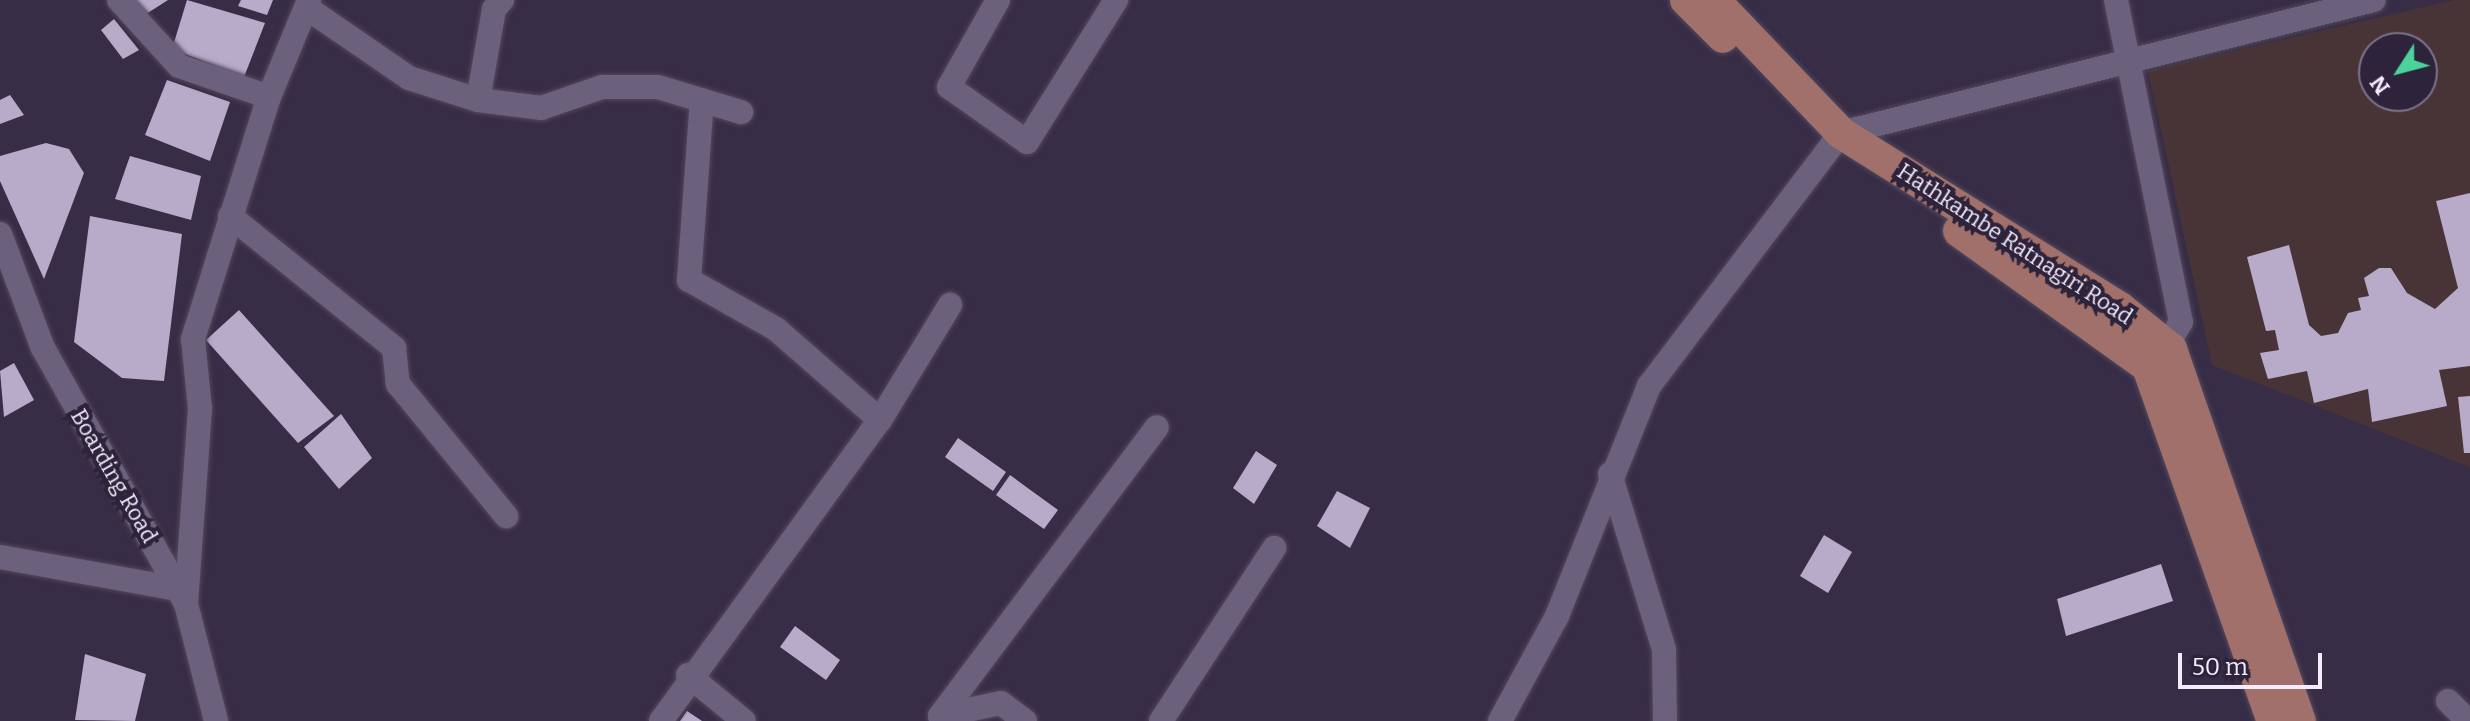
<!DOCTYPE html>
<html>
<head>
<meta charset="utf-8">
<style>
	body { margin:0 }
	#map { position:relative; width:2470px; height:721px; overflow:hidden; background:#382d46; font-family:Bitter,serif }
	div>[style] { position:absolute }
	.education>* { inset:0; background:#483437 }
	.building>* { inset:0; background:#b8abca }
	.roads { filter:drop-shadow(0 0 2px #52485d) drop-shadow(0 0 2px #52485d) }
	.minor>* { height:24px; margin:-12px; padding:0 12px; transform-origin:12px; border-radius:12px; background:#6c617d }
	.major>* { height:32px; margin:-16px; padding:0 16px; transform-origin:16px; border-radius:16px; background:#a1706a }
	span { translate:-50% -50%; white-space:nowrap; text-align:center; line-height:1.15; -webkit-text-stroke:8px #2d233b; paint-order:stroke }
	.street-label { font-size:22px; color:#f3ecfc }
	.north { position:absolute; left:2358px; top:32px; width:80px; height:80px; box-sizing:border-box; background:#2d233b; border:2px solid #7c7388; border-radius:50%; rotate:234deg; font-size:22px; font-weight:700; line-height:32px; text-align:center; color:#f3ecfc }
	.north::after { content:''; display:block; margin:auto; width:28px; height:36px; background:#4ad49c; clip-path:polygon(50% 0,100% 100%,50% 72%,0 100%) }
	.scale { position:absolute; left:2178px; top:653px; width:144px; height:36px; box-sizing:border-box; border:4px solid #f3ecfc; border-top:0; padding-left:10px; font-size:24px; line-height:28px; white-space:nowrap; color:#f3ecfc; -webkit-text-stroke:6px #2d233b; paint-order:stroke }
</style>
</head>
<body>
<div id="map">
	<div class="education">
		<i style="clip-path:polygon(evenodd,2454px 0,2470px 0,2470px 467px,2212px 365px,2148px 71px,2454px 0,2374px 48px,2422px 48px,2422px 96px,2374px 96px,2374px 48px)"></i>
	</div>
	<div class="building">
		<i style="clip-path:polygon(133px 0,168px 0,143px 16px)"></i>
		<i style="clip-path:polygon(187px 0,265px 23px,244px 77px,172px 49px)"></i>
		<i style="clip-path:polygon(241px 0,273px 0,267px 15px,238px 6px)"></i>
		<i style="clip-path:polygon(114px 19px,139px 50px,123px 59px,101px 30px)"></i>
		<i style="clip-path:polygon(167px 80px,230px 102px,210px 161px,145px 135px)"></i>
		<i style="clip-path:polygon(10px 95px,24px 115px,0 124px,0 100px)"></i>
		<i style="clip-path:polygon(46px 143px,69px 149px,84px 173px,44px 279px,0 181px,0 156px)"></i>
		<i style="clip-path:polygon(130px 156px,201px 176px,191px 220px,115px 199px)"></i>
		<i style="clip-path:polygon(2470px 193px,2470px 366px,2439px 370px,2447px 406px,2372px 422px,2368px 389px,2314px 403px,2307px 371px,2268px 379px,2260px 353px,2279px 350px,2275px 330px,2266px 331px,2247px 257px,2289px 245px,2309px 325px,2321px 336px,2338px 333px,2348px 313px,2361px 310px,2358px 298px,2369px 296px,2364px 278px,2379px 268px,2391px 268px,2407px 293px,2435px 309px,2458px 288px,2436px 201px)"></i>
		<i style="clip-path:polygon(90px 216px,182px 234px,164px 381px,122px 378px,74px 342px)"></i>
		<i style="clip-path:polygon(239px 310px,334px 416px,298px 443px,206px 340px)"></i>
		<i style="clip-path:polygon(14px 363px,34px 400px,4px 417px,0 371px)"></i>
		<i style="clip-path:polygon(2470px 396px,2470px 453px,2464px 453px,2458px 397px)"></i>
		<i style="clip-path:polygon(341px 414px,372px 458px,339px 489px,304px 447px)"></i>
		<i style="clip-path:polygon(958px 438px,1006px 472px,993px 491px,945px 457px)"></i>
		<i style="clip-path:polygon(1256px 451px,1277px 465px,1254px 504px,1233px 488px)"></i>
		<i style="clip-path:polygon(1010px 475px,1058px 510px,1044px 529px,996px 495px)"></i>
		<i style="clip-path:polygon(1337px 491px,1370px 508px,1350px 548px,1317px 526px)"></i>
		<i style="clip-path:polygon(1824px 535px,1852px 552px,1828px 593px,1800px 576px)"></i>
		<i style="clip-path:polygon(2161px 564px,2173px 601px,2066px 636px,2057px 599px)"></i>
		<i style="clip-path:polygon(795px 626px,840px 660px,826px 680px,780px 647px)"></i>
		<i style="clip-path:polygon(85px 654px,146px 674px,135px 721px,75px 720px)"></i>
		<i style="clip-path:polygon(687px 711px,702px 721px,680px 721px)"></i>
	</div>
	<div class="roads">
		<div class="minor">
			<i style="left:119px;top:0;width:89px;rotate:47.7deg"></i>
			<i style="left:179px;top:66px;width:95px;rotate:19deg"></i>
			<i style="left:998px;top:0;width:100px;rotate:119.4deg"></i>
			<i style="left:949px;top:87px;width:95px;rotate:35.2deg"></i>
			<i style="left:1027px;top:142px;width:168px;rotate:-57.9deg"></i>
			<i style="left:2116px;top:0;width:328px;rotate:78.6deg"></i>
			<i style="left:2181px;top:322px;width:42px;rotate:121.4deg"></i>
			<i style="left:307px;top:8px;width:124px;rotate:34.5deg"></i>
			<i style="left:409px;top:78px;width:72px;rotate:17.7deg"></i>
			<i style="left:478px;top:100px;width:64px;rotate:7.2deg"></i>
			<i style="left:541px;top:108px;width:65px;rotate:-19deg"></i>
			<i style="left:602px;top:87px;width:56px"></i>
			<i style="left:658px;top:87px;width:87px;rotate:16.8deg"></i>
			<i style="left:478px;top:100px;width:92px;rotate:-80deg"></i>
			<i style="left:494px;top:9px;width:12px;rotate:-48deg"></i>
			<i style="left:230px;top:216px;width:211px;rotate:38.8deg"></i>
			<i style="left:394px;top:348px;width:36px;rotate:84deg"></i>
			<i style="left:398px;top:384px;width:171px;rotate:50.7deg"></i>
			<i style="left:0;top:234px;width:120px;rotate:69.4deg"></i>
			<i style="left:42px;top:346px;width:295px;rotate:60.8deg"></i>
			<i style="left:186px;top:604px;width:121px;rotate:75.6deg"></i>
			<i style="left:880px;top:420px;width:135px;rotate:-58.7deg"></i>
			<i style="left:1610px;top:474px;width:184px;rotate:72.9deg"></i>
			<i style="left:1664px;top:650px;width:71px;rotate:89.2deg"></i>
			<i style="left:0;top:557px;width:181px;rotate:10.2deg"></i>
			<i style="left:186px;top:604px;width:196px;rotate:-85.9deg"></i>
			<i style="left:200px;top:409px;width:70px;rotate:-95.7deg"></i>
			<i style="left:193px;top:339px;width:254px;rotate:-72.6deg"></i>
			<i style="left:269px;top:97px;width:105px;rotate:-67.6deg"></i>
			<i style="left:688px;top:675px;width:72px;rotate:39.4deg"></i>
			<i style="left:2448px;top:701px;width:28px;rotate:45deg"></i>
			<i style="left:940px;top:716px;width:361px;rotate:-53.1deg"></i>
			<i style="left:940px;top:716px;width:62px;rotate:-12deg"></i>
			<i style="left:1001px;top:703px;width:30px;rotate:37deg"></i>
			<i style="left:661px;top:721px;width:372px;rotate:-54deg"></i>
			<i style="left:880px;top:420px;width:138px;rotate:-138.8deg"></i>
			<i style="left:776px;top:329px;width:100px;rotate:-150.6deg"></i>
			<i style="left:689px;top:280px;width:180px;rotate:-85.9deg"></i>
			<i style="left:1161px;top:721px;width:207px;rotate:-56.8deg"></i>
			<i style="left:1500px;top:721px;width:119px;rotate:-61.5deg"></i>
			<i style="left:1557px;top:616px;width:248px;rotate:-68.2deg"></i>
			<i style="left:1649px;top:386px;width:318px;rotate:-52.8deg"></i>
			<i style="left:1841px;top:133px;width:549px;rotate:-14.01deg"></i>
		</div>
		<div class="major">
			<i style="left:1686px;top:0;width:52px;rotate:45deg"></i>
			<i style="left:1714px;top:0;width:184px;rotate:46.3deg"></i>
			<i style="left:1841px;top:133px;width:329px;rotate:32.1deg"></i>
			<i style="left:2120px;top:308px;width:65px;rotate:38.8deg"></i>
			<i style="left:2171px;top:349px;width:394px;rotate:70.9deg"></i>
			<i style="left:1959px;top:231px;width:233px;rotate:35.7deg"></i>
			<i style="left:2148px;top:367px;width:375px;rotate:70.6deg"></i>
		</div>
	</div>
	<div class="street-label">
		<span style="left:2015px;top:244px;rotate:33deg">Hathkambe Ratnagiri Road</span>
		<span style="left:114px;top:476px;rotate:60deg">Boarding Road</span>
	</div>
	<div class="north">N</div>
	<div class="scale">50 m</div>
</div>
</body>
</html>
